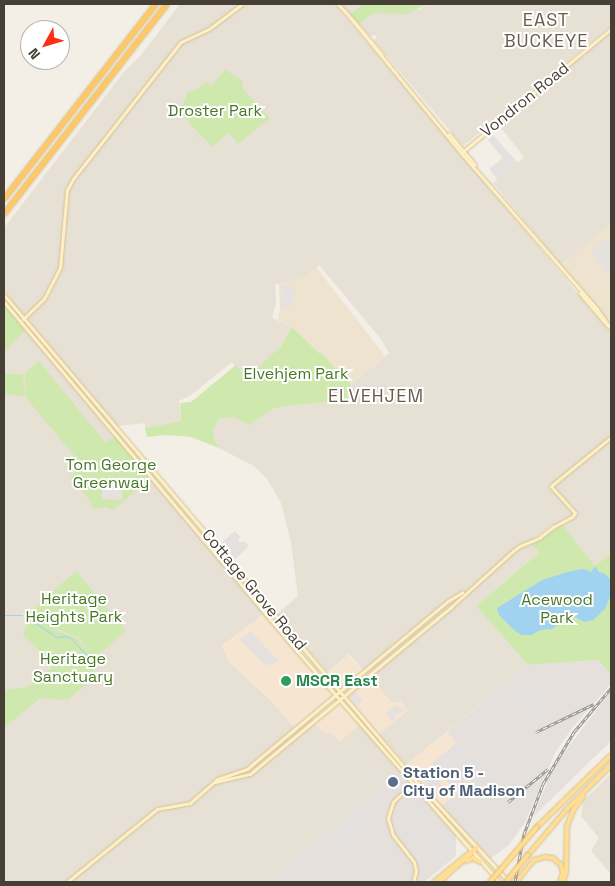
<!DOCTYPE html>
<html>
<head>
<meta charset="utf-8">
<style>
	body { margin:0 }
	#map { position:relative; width:615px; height:886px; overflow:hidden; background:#f3efe6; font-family:"Space Grotesk",sans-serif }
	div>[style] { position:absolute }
	.residential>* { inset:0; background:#e7e0d4 }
	.commercial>* { inset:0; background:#f6e5d0 }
	.industrial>* { inset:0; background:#e5e0db }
	.education>* { inset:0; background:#ede3cf }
	.green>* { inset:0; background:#cfe8ae }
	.parking>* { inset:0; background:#e4e1de }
	.water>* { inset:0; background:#a1d3f1 }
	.stream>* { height:1px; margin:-0.5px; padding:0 0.5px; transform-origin:0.5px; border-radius:0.5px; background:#a1d3f1 }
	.roads { filter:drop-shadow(0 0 1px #d4c295) drop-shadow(0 0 1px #d4c295) }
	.secondary>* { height:3px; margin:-1.5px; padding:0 1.5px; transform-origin:1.5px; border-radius:1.5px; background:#ffefc4 }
	.primary>* { height:4px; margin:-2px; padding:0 2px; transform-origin:2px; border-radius:2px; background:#ffdd93 }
	.highway>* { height:5px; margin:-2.5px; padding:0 2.5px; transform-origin:2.5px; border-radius:2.5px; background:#ffc765 }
	.rail>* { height:3px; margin-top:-1.5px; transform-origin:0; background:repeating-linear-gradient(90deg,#fff 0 4px,#959595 0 8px); box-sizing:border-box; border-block:1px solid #959595 }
	.bridges { filter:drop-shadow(0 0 1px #e5ba62) drop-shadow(0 0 1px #e5ba62) }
	.primary-bridge>* { height:4px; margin:-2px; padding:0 2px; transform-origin:2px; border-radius:2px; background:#ffdd93 }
	.dots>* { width:14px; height:14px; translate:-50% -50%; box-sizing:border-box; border:2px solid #fff; border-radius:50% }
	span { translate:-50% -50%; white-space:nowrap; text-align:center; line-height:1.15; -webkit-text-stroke:4px #fff; paint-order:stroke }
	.street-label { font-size:16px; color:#463f35 }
	.park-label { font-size:16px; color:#487827 }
	.leisure-label { font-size:16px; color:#27864d; font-weight:700 }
	.left { translate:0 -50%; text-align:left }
	.service-label { font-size:16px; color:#4e5e75; font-weight:700 }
	.neighbourhood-label { font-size:18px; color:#695c4c; letter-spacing:1px }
	.frame { position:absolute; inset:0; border:5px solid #463f35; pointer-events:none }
	.north { position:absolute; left:20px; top:20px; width:50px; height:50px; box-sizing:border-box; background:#fff; border:1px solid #b5b2ae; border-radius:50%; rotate:231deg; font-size:14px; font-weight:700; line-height:20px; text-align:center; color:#463f35 }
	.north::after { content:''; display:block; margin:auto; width:18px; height:22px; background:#fd3013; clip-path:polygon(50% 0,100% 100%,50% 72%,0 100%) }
</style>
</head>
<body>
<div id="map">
	<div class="residential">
		<i style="clip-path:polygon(180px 4px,335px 4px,611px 333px,611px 553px,595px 566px,561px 525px,552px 525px,533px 539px,532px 544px,539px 553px,476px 606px,528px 665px,406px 765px,379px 734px,408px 710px,392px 703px,349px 654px,327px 672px,277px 614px,298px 596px,291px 543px,281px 503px,267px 479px,254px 466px,219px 448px,214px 438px,213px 429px,219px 419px,234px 417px,250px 424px,272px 409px,287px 406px,346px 400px,351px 385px,389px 353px,381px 339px,319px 265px,302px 279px,275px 284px,276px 303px,272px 318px,292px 327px,281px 346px,268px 359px,246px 379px,232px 362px,191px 395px,179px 401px,181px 421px,145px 428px,145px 423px,117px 426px,4px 292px,4px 228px,124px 72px,141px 55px)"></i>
		<i style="clip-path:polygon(341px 4px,363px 4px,350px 14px)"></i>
		<i style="clip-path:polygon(428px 4px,611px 4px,611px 26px,463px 146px,374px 41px,377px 37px,375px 35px,370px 36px,359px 24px,375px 13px,419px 10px)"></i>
		<i style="clip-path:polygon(611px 32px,611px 224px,561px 265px,493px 183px,524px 157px,499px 125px)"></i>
		<i style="clip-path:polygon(4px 302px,265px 613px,222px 646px,230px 663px,275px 704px,310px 716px,314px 720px,360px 725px,399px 770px,268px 882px,4px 882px)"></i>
		<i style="clip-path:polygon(611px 774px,611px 874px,591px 851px,599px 838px,581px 816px,583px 801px)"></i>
	</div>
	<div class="commercial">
		<i style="clip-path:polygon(265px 613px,335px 695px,295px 729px,266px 695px,230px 663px,222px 647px)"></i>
		<i style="clip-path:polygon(348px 655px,363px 671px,340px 691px,325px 674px)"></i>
		<i style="clip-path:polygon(368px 675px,392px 703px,401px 701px,408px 710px,377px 735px,343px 695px)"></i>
		<i style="clip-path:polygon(338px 699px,360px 725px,339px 742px,332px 734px,325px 733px,312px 722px)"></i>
		<i style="clip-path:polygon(447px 732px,456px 743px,432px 763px,457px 794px,440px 807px,404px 767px)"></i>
	</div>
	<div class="industrial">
		<i style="clip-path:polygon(598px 660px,611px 675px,611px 684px,572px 728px,555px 753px,524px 824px,509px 845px,488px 860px,440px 807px,457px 794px,432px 763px,456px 743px,447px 732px,528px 665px)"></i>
		<i style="clip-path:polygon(611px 691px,611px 741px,533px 817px,554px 766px)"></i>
		<i style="clip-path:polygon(399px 770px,456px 833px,456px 856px,424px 882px,268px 882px)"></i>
	</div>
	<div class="education">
		<i style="clip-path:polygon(611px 224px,611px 325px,561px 265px)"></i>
		<i style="clip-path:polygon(316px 267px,385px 356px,351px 385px,292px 327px,278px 320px,280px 308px,279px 283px,302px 279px)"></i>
	</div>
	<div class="green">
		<i style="clip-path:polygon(363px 4px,428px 4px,407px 14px,375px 13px,359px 24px,350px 14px)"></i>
		<i style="clip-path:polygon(225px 70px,242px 80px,243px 89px,270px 118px,238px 144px,229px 133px,212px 147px,199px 133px,190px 143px,198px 132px,178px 110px,185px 100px,187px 92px,196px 90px,207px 82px,211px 86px)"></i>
		<i style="clip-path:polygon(4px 305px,25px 330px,4px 352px)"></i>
		<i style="clip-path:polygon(292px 327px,320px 354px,321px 353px,351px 385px,346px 400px,287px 406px,272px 409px,250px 425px,234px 417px,219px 419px,213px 429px,214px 438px,219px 448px,191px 437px,165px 435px,147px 437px,145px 428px,181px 421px,180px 403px,191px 402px,236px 365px,247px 378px,281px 346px)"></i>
		<i style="clip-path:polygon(39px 361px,105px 442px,117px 437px,151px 478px,113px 510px,107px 507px,93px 509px,89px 499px,70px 477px,83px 466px,26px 398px,25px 373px)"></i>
		<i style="clip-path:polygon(4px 374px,23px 374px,25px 397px,4px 394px)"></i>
		<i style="clip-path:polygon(562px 525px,595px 566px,611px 553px,611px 675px,598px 660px,528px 665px,476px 606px,539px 553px,532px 544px)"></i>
		<i style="clip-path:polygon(76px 571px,126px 631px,97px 656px,91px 680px,68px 700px,40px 698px,4px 728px,4px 690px,28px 687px,53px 667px,38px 649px,23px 636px,31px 611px,56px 630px,78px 639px,92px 658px,79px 638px,54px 627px,32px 610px)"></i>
	</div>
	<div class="parking">
		<i style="clip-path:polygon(493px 135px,518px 163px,498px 180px,489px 169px,503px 158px,488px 140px)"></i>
		<i style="clip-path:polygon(611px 235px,611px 279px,591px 251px)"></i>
		<i style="clip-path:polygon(291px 285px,295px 289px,294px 306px,280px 307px,283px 295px,280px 286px)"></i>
		<i style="clip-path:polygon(122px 478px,122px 500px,102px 499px,102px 486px)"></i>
		<i style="clip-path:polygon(235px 531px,241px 538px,238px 540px,240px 543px,244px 541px,249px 546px,235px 559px,221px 543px)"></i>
		<i style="clip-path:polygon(251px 631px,278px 661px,271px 665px,264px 664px,240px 640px)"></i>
		<i style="clip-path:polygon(527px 678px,556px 709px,536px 727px,508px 694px)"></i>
		<i style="clip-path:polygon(354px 690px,363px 701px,357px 707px,348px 695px)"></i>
		<i style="clip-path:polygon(397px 705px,405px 710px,395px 716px,396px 718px,392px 721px,385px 713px)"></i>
		<i style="clip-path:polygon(461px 746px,467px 753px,444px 772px,436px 764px)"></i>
		<i style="clip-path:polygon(374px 770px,384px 782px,379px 786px,369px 774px)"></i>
		<i style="clip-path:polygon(430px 773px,433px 776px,436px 775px,442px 783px,440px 789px,437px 786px,431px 790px,424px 782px,426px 781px,424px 778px)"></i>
		<i style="clip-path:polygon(358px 808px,372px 826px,356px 840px,348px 842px,346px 853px,340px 844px,342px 842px,339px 839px,335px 840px,329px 832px)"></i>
		<i style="clip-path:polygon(445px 833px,455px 842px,454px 855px,450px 859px,446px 855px,436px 864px,431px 858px,424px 859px,419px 863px,418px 858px,421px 854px)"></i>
	</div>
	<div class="water">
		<i style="clip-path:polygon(595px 566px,599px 572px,605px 574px,611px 580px,611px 595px,605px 609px,593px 620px,584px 622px,571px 615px,552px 629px,541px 630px,531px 635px,522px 635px,515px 631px,499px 615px,497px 608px,542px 580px,571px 571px,584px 569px,591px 572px)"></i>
	</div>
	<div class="stream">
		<i style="left:4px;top:615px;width:18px"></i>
		<i style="left:32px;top:621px;width:30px;rotate:33deg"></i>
		<i style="left:57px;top:637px;width:9px;rotate:-6deg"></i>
		<i style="left:66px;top:636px;width:5px;rotate:22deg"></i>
		<i style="left:71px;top:638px;width:27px;rotate:48deg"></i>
	</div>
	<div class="roads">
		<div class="secondary">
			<i style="left:338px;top:4px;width:11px;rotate:49deg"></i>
			<i style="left:344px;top:10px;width:185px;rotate:50.7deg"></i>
			<i style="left:461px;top:153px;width:207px;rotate:48.9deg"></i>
			<i style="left:597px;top:309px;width:24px;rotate:55deg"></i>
			<i style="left:351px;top:18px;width:48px;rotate:50deg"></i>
			<i style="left:449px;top:134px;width:40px;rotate:50deg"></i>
			<i style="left:461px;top:153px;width:195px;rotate:-39.6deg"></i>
			<i style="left:580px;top:293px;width:42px;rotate:49.8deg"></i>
			<i style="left:4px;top:295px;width:633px;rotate:49.74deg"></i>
			<i style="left:413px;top:778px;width:142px;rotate:47.3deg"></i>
			<i style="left:4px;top:302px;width:456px;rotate:50deg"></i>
			<i style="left:297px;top:651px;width:307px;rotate:48.8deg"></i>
			<i style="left:23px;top:319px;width:29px;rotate:-44deg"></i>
			<i style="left:44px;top:299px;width:35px;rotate:-63deg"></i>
			<i style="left:60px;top:268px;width:78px;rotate:-84.9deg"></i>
			<i style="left:67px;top:190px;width:13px;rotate:-61deg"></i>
			<i style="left:73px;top:179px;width:174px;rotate:-51.8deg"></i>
			<i style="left:181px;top:42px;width:31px;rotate:-25deg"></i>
			<i style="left:209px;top:29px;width:41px;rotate:-37.1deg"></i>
			<i style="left:215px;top:782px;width:36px;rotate:-13deg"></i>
			<i style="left:250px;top:774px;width:263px;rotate:-39.7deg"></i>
			<i style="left:452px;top:606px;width:82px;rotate:-42deg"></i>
			<i style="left:513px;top:551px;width:9px;rotate:-36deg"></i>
			<i style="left:520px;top:546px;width:21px;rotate:-23deg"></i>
			<i style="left:539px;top:538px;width:18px;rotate:-38deg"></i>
			<i style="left:553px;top:527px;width:21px;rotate:-28deg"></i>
			<i style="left:572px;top:517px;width:5px;rotate:-53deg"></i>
			<i style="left:575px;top:513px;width:36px;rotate:-132deg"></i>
			<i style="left:551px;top:486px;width:77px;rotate:-39.2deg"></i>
			<i style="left:412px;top:784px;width:26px;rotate:137deg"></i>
			<i style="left:393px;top:802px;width:17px;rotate:107deg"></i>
			<i style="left:388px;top:818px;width:18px;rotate:74deg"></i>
			<i style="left:393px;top:835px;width:34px;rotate:52deg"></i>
			<i style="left:414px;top:862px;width:9px;rotate:77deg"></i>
			<i style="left:416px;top:871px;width:11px;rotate:105deg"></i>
			<i style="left:67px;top:882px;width:116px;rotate:-39deg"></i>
			<i style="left:157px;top:809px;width:34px;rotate:-10deg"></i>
			<i style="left:190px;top:803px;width:37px;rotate:-41deg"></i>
			<i style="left:218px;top:779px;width:31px;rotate:-19deg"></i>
			<i style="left:247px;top:769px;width:262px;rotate:-39.9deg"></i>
			<i style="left:448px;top:601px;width:17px;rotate:-31deg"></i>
		</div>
		<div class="primary">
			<i style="left:537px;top:827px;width:103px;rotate:-44.2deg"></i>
			<i style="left:528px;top:855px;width:59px;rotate:-49.8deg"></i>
			<i style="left:566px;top:810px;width:64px;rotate:-45deg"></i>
			<i style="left:467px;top:861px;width:7px;rotate:-27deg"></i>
			<i style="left:473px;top:858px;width:8px;rotate:30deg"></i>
			<i style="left:434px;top:882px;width:55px;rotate:-39.1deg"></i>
			<i style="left:439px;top:882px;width:50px;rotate:-41.7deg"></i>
			<i style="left:516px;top:882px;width:28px;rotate:-51deg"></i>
			<i style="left:534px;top:860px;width:11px;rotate:-15deg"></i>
			<i style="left:545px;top:857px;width:8px;rotate:7deg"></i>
			<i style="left:553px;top:858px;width:11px;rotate:41deg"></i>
			<i style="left:561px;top:865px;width:9px;rotate:77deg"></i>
			<i style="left:563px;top:874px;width:9px;rotate:111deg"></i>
			<i style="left:563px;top:882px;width:10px;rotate:-73deg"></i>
			<i style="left:566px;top:872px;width:46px;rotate:-88.8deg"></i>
			<i style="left:567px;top:826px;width:18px;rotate:-68deg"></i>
			<i style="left:574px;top:809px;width:16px;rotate:-55deg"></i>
		</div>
		<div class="highway">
			<i style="left:4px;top:198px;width:246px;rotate:-52.1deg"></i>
			<i style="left:4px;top:213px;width:264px;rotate:-52.2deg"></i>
		</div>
	</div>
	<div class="rail">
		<i style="left:536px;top:732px;width:64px;rotate:-25.8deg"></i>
		<i style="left:508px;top:802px;width:52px;rotate:-39.5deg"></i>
		<i style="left:515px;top:882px;width:49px;rotate:-79.4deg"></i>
		<i style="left:524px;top:834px;width:53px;rotate:-69.2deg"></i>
		<i style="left:543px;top:784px;width:61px;rotate:-59.2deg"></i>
		<i style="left:574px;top:732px;width:57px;rotate:-49.9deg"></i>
	</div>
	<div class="bridges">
		<div class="primary-bridge">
			<i style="left:490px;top:882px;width:72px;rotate:-49.5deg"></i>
			<i style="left:506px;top:882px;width:35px;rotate:-51deg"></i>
		</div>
	</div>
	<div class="dots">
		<i style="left:286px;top:681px;background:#2e9e5b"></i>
		<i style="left:393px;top:782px;background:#5c6f8a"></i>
	</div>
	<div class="street-label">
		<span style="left:525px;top:100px;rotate:-39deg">Vondron Road</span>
		<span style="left:254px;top:590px;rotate:50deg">Cottage Grove Road</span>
	</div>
	<div class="park-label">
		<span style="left:215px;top:111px">Droster Park</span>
		<span style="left:296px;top:374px">Elvehjem Park</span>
		<span style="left:111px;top:474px">Tom George<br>Greenway</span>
		<span style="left:74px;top:608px">Heritage<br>Heights Park</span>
		<span style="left:557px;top:609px">Acewood<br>Park</span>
		<span style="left:73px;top:668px">Heritage<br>Sanctuary</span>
	</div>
	<div class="leisure-label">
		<span class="left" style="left:296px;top:681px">MSCR East</span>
	</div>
	<div class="service-label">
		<span class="left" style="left:403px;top:782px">Station 5 -<br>City of Madison</span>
	</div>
	<div class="neighbourhood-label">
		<span style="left:546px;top:31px">EAST<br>BUCKEYE</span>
		<span style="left:376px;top:396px">ELVEHJEM</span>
	</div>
	<div class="frame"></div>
	<div class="north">N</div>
</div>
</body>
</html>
